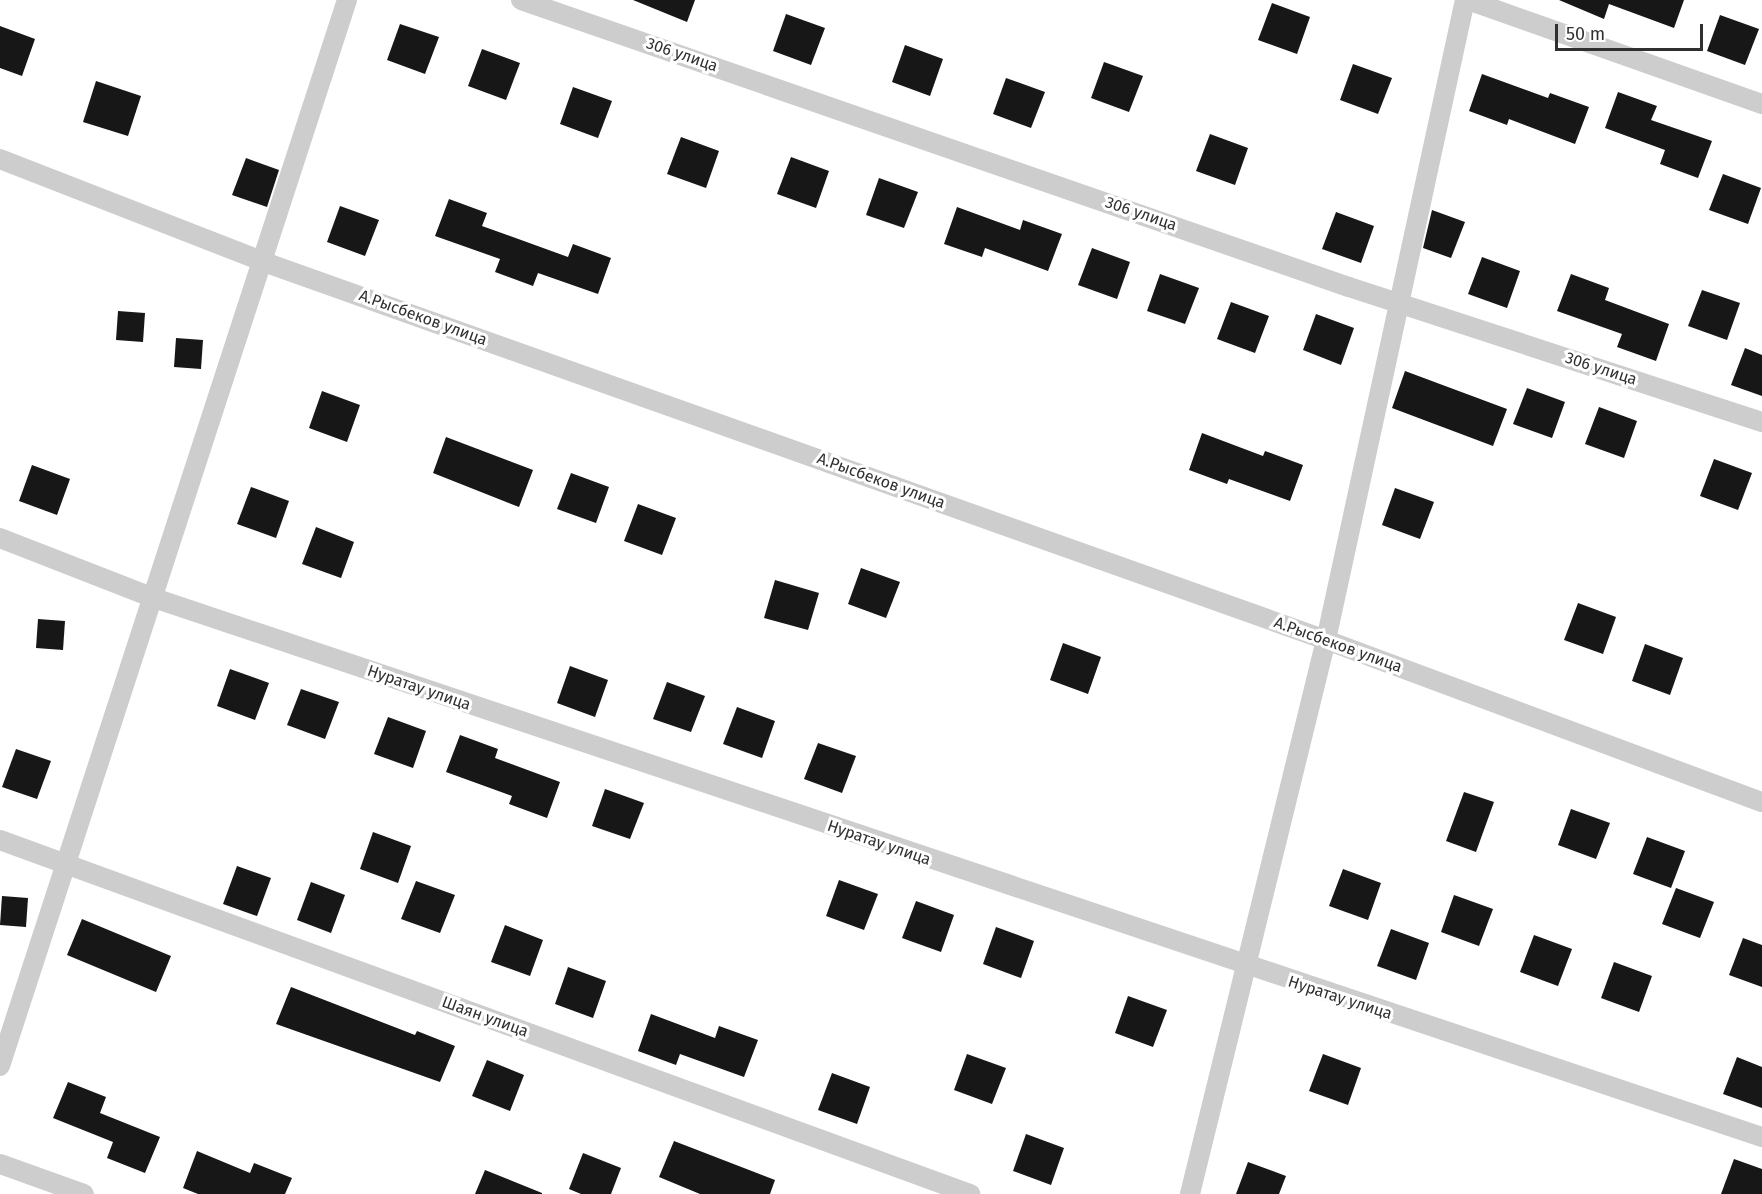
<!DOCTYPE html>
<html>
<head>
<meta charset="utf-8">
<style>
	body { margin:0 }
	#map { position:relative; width:1762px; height:1194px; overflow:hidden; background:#fff; font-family:"Fira Sans",sans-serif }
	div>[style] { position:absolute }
	.building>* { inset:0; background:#171717 }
	.street>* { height:20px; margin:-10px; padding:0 10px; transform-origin:10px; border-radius:10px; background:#cdcdcd }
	span { translate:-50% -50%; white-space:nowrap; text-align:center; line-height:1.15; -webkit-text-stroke:6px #fff; paint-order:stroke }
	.street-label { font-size:16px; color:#303030 }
	.scale { position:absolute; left:1555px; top:24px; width:148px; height:27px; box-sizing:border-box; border:3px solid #303030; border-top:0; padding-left:8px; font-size:18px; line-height:21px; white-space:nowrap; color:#303030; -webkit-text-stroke:4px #fff; paint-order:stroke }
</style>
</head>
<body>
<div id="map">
	<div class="building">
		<i style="clip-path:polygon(633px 0,695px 0,687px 22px)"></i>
		<i style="clip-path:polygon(1559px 0,1684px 0,1674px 28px,1609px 4px,1604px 19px)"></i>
		<i style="clip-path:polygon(1272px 3px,1310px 17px,1297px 54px,1258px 40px)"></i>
		<i style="clip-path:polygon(786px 14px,825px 28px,811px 65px,773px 51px)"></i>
		<i style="clip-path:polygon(1720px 15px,1759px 29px,1745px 65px,1707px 51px)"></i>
		<i style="clip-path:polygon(400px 24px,439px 37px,425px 74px,387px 60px)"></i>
		<i style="clip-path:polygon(0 26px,35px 39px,22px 76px,0 68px)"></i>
		<i style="clip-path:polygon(905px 45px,943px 59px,930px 96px,892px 82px)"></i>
		<i style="clip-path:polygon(482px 49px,520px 63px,506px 100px,468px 86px)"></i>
		<i style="clip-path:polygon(1104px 62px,1143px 76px,1129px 112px,1091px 98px)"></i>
		<i style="clip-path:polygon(1353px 64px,1392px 78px,1378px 114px,1340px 100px)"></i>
		<i style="clip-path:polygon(1482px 74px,1548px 98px,1550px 93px,1589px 107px,1575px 144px,1509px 119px,1507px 125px,1469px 111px)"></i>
		<i style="clip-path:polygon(1006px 78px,1045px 92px,1031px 128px,993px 114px)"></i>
		<i style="clip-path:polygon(96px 81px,141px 96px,128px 136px,83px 122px)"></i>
		<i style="clip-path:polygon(573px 87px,612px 101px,598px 138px,560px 124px)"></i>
		<i style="clip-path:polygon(1618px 92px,1657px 106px,1651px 120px,1712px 141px,1698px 178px,1660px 164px,1665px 150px,1605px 128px)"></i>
		<i style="clip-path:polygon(1210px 134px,1248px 148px,1235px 185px,1196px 171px)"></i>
		<i style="clip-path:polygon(681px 137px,719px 151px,706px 188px,667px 174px)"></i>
		<i style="clip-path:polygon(791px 157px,829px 171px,816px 208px,777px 194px)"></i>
		<i style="clip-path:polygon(246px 158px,279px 170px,267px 207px,232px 195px)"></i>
		<i style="clip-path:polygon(1723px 174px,1761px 188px,1748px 224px,1709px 210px)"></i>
		<i style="clip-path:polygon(879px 178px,918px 192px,904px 228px,866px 215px)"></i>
		<i style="clip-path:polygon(449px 199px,487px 213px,482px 226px,568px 257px,573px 244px,611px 258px,598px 294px,538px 273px,533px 286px,495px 272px,500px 259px,435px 236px)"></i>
		<i style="clip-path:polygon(340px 206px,379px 220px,365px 256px,327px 242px)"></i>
		<i style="clip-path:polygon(957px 207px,1020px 230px,1023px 220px,1062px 234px,1048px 271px,985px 248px,982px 257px,944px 244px)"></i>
		<i style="clip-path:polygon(1432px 210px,1465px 222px,1451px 258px,1423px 248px)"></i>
		<i style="clip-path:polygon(1336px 212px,1374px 226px,1361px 263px,1322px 249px)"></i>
		<i style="clip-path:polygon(1092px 248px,1130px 262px,1117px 299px,1078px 285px)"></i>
		<i style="clip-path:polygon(1482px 257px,1520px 271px,1507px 308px,1468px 294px)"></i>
		<i style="clip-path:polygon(1160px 274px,1199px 288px,1185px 324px,1147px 311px)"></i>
		<i style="clip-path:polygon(1571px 274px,1609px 288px,1605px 300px,1669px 324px,1656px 361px,1617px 347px,1622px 334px,1557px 311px)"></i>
		<i style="clip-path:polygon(1702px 290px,1740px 303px,1727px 340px,1688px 326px)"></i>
		<i style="clip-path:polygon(1231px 302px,1269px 316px,1255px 353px,1217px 339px)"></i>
		<i style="clip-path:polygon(118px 311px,145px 313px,143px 342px,116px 340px)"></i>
		<i style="clip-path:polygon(1316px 314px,1354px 328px,1341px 365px,1303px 350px)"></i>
		<i style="clip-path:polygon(176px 338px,203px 340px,201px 369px,174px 367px)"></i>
		<i style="clip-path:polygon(1745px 348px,1762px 355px,1762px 396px,1731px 385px)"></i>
		<i style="clip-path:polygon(1405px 371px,1507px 409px,1493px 446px,1392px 408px)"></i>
		<i style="clip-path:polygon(1527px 388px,1565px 402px,1552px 438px,1513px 424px)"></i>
		<i style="clip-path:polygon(322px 391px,360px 405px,347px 442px,309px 428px)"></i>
		<i style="clip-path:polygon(1599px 407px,1637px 421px,1624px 458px,1585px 444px)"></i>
		<i style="clip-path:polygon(1202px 433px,1263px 456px,1265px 451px,1303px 465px,1290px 501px,1229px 479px,1227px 484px,1189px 470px)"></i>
		<i style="clip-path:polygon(446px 437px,533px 470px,519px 507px,433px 473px)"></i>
		<i style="clip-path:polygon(1714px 459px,1752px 473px,1738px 510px,1700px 496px)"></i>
		<i style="clip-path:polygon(32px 465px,70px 479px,57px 515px,19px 501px)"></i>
		<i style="clip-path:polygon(571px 473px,609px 487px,596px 523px,557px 509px)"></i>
		<i style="clip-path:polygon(251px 487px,289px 501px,276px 538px,237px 524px)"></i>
		<i style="clip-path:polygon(1395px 488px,1434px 502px,1420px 539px,1382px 525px)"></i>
		<i style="clip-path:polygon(638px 504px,676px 518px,662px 555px,624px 541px)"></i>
		<i style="clip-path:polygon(316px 527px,354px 542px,341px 578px,302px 564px)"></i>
		<i style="clip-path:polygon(861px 568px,900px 582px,886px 618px,848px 604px)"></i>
		<i style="clip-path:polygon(775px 580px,819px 593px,808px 630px,764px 618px)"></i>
		<i style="clip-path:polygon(1578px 603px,1616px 617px,1603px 654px,1564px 640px)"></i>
		<i style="clip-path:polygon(38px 619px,65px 621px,63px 650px,36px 648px)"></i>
		<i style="clip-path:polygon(1063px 643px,1101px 657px,1088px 694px,1050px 680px)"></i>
		<i style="clip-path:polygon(1645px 644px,1683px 658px,1670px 695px,1632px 681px)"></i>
		<i style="clip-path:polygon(570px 666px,608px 680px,595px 717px,557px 703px)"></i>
		<i style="clip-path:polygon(230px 669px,269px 683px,255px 720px,217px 706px)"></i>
		<i style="clip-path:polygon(667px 682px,705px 696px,691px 732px,653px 719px)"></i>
		<i style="clip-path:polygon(301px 689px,339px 702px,325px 739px,287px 725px)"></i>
		<i style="clip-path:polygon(737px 707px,775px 721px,762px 758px,723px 744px)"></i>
		<i style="clip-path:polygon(388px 717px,426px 731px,413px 768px,374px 754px)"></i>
		<i style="clip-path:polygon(460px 735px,498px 749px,495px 758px,560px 782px,547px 818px,509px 804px,512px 796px,446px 772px)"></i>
		<i style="clip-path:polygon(818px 743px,856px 756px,842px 793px,804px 779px)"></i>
		<i style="clip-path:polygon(16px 749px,51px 761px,37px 799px,2px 787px)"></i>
		<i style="clip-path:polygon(605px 789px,644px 803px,630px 839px,592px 826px)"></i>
		<i style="clip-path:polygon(1464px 792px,1494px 802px,1476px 852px,1446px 841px)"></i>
		<i style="clip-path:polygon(1571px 809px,1610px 823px,1596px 859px,1558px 845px)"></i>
		<i style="clip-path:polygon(373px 832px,411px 846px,398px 883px,360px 869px)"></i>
		<i style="clip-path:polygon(1647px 837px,1685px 851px,1671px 888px,1633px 874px)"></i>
		<i style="clip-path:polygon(237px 866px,271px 878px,257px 916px,223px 904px)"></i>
		<i style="clip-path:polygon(1343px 869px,1381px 883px,1368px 920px,1329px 906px)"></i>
		<i style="clip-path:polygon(839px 880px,878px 894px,864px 930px,826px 916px)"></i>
		<i style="clip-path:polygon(416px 881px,455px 895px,440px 933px,401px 919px)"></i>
		<i style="clip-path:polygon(311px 882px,345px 895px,331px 933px,297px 920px)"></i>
		<i style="clip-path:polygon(1676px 888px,1714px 902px,1700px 938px,1662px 924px)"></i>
		<i style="clip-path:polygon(1454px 895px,1493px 909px,1479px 946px,1441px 932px)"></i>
		<i style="clip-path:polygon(2px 896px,28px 898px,26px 927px,0 925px)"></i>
		<i style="clip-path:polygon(916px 901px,954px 915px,941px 952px,902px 938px)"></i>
		<i style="clip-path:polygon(82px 919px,171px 956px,156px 992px,67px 955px)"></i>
		<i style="clip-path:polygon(505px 925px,543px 940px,530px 976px,491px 962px)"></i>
		<i style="clip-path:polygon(996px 927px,1034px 941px,1021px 978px,983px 964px)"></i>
		<i style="clip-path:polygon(1391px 929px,1429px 943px,1416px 980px,1377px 966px)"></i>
		<i style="clip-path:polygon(1534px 935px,1572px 949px,1558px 986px,1520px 972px)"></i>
		<i style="clip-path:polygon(1743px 938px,1762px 945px,1762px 987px,1729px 975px)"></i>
		<i style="clip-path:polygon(1614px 962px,1652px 976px,1639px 1012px,1601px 998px)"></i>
		<i style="clip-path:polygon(568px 967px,606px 981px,593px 1018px,555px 1004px)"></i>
		<i style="clip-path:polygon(291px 987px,415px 1035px,417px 1031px,455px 1046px,440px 1082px,276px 1024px)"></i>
		<i style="clip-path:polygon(1128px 996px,1167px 1010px,1153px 1047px,1115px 1033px)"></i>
		<i style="clip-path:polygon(651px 1014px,715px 1038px,719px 1026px,758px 1040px,744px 1077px,680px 1054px,676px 1065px,638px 1051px)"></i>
		<i style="clip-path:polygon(967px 1054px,1006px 1068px,992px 1104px,954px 1090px)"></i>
		<i style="clip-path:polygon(1323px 1054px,1361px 1068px,1348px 1105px,1309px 1091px)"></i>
		<i style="clip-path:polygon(1737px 1057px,1762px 1067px,1762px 1108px,1723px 1094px)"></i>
		<i style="clip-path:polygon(487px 1060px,524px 1075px,510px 1111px,472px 1096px)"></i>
		<i style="clip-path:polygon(832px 1073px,870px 1087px,857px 1124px,818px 1110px)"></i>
		<i style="clip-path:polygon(68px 1082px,106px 1097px,100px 1113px,160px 1137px,145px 1173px,107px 1158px,113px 1142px,53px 1118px)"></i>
		<i style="clip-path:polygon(1026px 1134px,1064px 1148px,1051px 1185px,1013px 1171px)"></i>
		<i style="clip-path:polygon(674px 1141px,775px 1180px,770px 1194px,700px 1194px,659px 1177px)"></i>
		<i style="clip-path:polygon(197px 1151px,250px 1173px,254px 1163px,292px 1178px,285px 1194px,198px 1194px,183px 1188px)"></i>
		<i style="clip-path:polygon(583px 1153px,621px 1168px,611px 1194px,581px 1194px,569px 1189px)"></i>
		<i style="clip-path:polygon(1734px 1159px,1762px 1169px,1762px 1194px,1721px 1194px)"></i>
		<i style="clip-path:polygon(1248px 1162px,1286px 1176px,1279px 1194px,1236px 1194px)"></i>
		<i style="clip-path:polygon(485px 1170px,542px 1193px,542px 1194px,475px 1194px)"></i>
	</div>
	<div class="street">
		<i style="left:521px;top:0;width:876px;rotate:19.12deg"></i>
		<i style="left:1349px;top:287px;width:435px;rotate:18.1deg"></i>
		<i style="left:1468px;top:0;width:312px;rotate:19.5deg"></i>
		<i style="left:0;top:159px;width:283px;rotate:21.3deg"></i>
		<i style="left:264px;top:262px;width:1127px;rotate:19.59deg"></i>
		<i style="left:1326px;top:640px;width:465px;rotate:20.4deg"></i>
		<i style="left:0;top:538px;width:162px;rotate:21.3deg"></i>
		<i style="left:151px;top:597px;width:1699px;rotate:18.53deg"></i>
		<i style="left:0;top:840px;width:1033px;rotate:20.05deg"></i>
		<i style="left:0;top:1066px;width:1121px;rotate:-71.97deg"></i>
		<i style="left:0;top:1164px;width:89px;rotate:19.7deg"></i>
		<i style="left:1190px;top:1194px;width:570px;rotate:-76.21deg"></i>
		<i style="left:1326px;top:640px;width:655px;rotate:-77.75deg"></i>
	</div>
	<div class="street-label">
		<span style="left:682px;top:55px;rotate:19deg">306 улица</span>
		<span style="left:1141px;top:214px;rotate:19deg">306 улица</span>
		<span style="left:423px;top:318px;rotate:20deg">А.Рысбеков улица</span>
		<span style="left:1601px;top:369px;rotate:18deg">306 улица</span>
		<span style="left:881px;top:481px;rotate:20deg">А.Рысбеков улица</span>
		<span style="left:1338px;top:645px;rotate:20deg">А.Рысбеков улица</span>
		<span style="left:419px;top:688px;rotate:19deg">Нуратау улица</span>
		<span style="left:879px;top:843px;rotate:19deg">Нуратау улица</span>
		<span style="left:1340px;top:998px;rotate:18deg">Нуратау улица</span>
		<span style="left:485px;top:1017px;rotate:20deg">Шаян улица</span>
	</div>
	<div class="scale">50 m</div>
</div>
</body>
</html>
